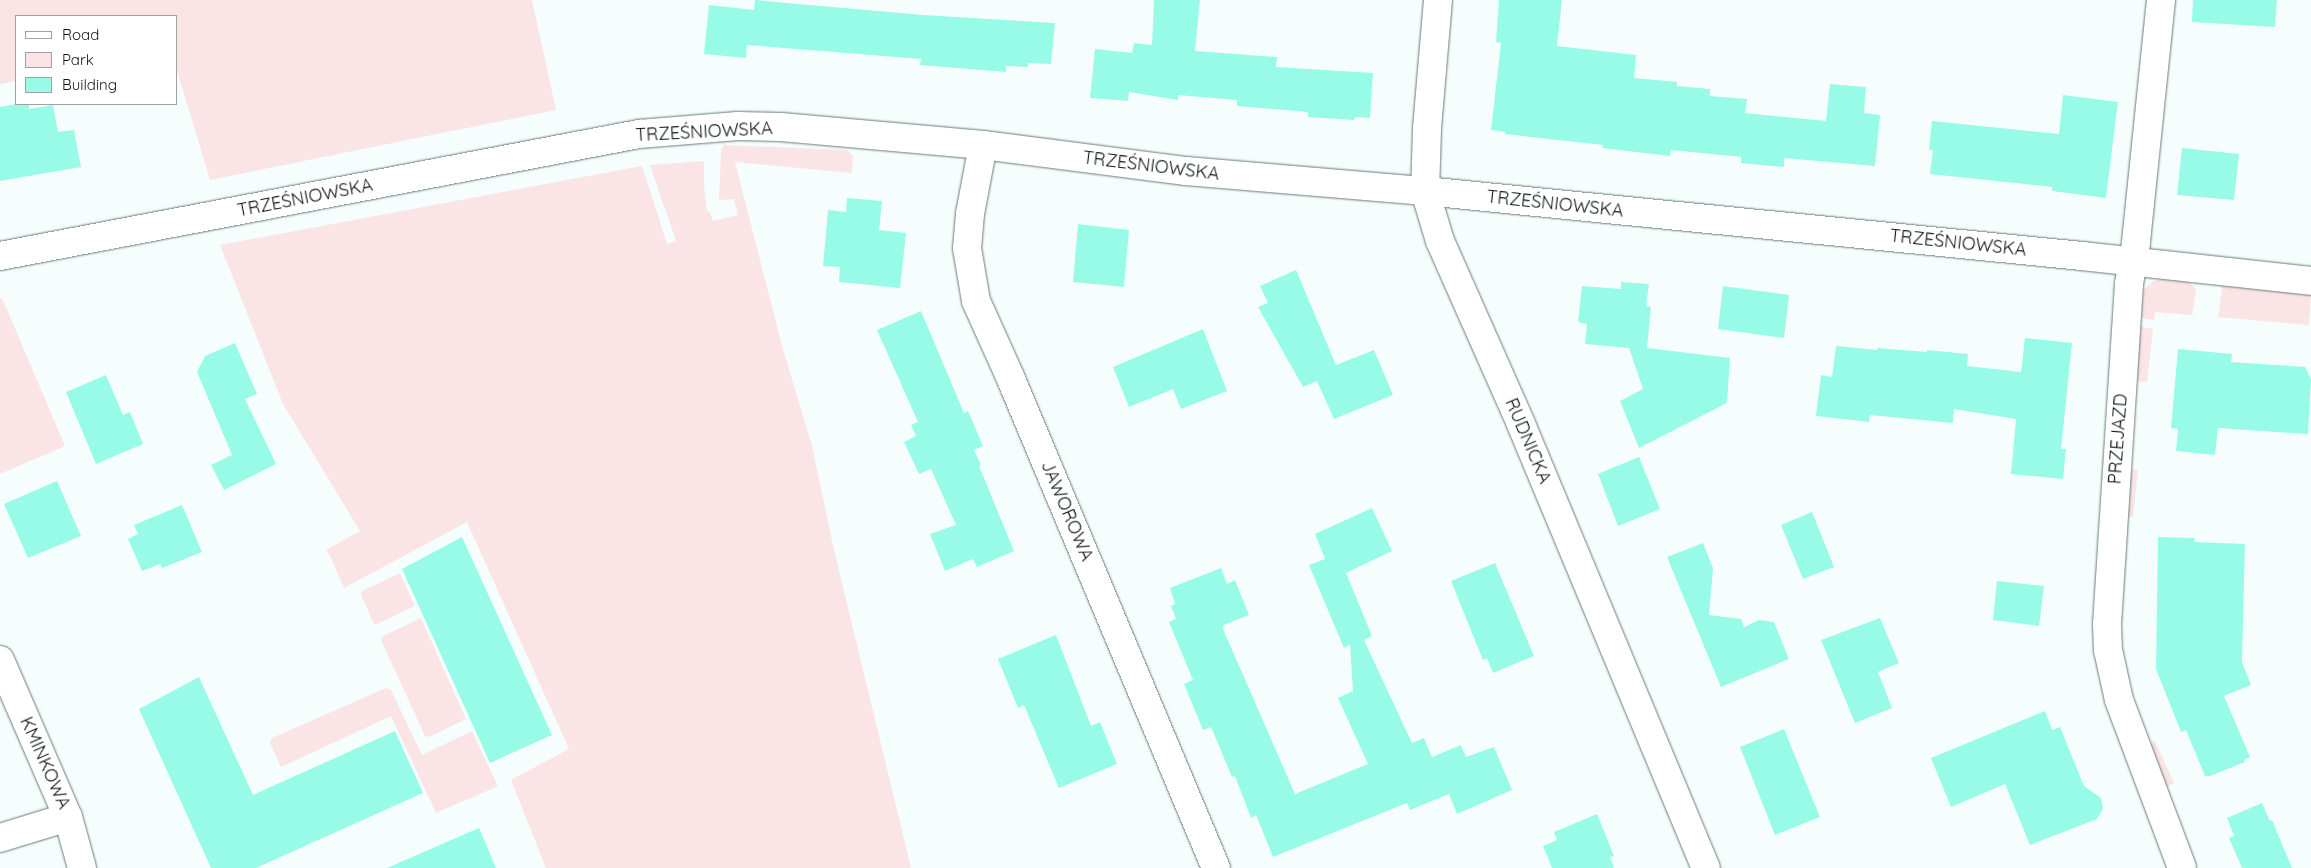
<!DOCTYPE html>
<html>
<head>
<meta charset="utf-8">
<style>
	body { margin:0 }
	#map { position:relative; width:2311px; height:868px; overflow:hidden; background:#f5fefc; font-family:Quicksand,sans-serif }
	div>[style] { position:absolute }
	.green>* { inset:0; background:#fae4e5 }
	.building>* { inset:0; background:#97fbe7 }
	.roads { filter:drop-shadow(0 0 1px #677c77) drop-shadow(0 0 1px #677c77) }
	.minor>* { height:28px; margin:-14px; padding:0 14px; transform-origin:14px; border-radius:14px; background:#fff }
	span { translate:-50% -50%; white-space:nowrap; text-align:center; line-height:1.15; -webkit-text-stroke:4px #fff; paint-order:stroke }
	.street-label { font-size:18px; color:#0d1614 }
	.legend { position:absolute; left:15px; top:15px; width:162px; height:90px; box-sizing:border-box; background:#fff; border:1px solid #9ea2a1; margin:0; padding:6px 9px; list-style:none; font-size:15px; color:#0d1614 }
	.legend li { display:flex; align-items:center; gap:10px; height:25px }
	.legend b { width:25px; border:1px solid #9ea2a1 }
</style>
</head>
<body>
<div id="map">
	<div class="green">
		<i style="clip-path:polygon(0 0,532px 0,556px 110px,210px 180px,176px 67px,176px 16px,16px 16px,16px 81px,0 84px)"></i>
		<i style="clip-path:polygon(724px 145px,847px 150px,853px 156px,852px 173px,735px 162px,782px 346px,812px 446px,834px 550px,911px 868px,546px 868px,511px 780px,569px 749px,467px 522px,344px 588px,330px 556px,326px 550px,360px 531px,283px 404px,220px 245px,642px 166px,667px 244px,676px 241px,650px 165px,704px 161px,704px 186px,707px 211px,710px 212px,713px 221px,738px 215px,734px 199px,719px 200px,721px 150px)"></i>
		<i style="clip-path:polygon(2164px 278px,2190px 282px,2193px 286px,2196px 291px,2192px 315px,2155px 312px,2154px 320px,2138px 318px,2144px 289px,2154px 281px)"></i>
		<i style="clip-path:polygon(2221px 285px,2311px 294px,2309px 325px,2218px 317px,2222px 291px)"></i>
		<i style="clip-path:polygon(0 298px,2px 298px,65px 446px,0 474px)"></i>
		<i style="clip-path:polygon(2138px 326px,2153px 329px,2147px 382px,2134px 381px)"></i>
		<i style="clip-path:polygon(2128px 468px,2138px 470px,2133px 517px,2125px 516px)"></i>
		<i style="clip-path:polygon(400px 573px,415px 606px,377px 624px,374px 624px,361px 595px,362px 591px)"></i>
		<i style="clip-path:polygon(421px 618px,466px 719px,429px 737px,425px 736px,381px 640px,383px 636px)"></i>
		<i style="clip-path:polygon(386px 688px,391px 690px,422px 755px,472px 731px,498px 786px,436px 813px,391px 716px,281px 767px,270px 743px,272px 738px)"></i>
		<i style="clip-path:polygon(2155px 741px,2174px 783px,2164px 789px,2146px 746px)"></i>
	</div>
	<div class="building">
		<i style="clip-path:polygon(755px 0,923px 15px,1055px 23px,1051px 64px,1028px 63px,1028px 67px,1006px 66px,1006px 72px,920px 65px,921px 59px,747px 45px,746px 58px,704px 54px,709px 5px,754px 10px)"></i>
		<i style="clip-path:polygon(1154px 0,1200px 0,1195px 51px,1277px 57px,1276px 67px,1373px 73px,1370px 118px,1355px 117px,1354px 120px,1308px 117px,1308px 112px,1237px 106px,1237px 100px,1178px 95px,1178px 100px,1129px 92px,1128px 101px,1090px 98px,1095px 49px,1132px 53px,1134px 43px,1152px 45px)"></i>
		<i style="clip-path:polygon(1499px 0,1562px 0,1557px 46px,1636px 55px,1634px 78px,1677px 82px,1677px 86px,1710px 89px,1710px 96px,1747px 99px,1745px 113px,1826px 121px,1830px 84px,1866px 87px,1864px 113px,1880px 115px,1875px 166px,1784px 158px,1784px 167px,1741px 163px,1741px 157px,1671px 150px,1670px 156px,1602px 148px,1603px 145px,1505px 134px,1505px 132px,1491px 130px,1501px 43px,1496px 42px)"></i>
		<i style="clip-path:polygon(2193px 0,2277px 0,2275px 27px,2192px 22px)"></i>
		<i style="clip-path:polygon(2063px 95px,2118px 102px,2106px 198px,2052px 191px,2052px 187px,1930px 174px,1933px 150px,1929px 150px,1932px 121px,2059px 134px)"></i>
		<i style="clip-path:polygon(16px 104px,29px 104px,29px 109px,53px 105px,58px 132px,74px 130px,81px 167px,0 181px,0 107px)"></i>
		<i style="clip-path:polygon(2182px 148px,2239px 154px,2234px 200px,2177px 195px)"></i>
		<i style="clip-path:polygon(847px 198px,882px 201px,879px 230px,906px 233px,900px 288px,839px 282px,840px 267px,823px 266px,828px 210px,846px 212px)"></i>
		<i style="clip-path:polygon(1078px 224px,1129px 230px,1124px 287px,1073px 282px)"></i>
		<i style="clip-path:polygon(1296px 270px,1336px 365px,1374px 350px,1393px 395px,1334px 419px,1317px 381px,1303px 387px,1258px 307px,1268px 303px,1260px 286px)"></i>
		<i style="clip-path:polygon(1621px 282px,1649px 284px,1646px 306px,1651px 307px,1647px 348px,1730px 358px,1727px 403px,1639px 448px,1620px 401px,1643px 389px,1629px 348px,1585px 344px,1587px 324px,1578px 322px,1582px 286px,1621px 289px)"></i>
		<i style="clip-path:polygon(1723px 286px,1789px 295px,1784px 338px,1718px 329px)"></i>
		<i style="clip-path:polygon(921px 311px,964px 413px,968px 411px,983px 446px,974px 450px,981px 465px,979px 466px,1014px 551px,977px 567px,973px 559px,945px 571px,930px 534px,956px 525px,931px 469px,919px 474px,904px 442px,916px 436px,911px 425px,918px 422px,877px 330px)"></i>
		<i style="clip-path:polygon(1203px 329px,1227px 391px,1181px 409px,1173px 389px,1129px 407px,1113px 367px)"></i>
		<i style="clip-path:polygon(2025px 338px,2072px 343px,2061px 449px,2066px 449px,2063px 479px,2011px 474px,2016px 419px,1954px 409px,1953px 423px,1870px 415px,1869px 422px,1816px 416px,1821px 375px,1832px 377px,1836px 346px,1877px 350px,1877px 348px,1927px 352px,1927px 350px,1968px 354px,1967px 366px,2021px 372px)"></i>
		<i style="clip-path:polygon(235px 343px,257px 394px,245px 399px,276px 464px,224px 490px,211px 465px,232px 455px,197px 372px,205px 356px)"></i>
		<i style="clip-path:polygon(2178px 349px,2232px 354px,2231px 362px,2305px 367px,2311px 379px,2308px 434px,2218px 428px,2215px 455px,2176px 451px,2178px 429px,2171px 428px)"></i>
		<i style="clip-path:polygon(106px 375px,123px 415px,130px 412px,143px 444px,96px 464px,66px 392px)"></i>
		<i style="clip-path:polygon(1639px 457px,1660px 509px,1618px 526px,1598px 474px)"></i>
		<i style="clip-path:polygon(57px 481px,81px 536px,28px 558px,4px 504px)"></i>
		<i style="clip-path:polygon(182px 505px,202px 552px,162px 568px,160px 564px,142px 571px,128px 539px,138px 534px,134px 525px)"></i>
		<i style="clip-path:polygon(1372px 508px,1392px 551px,1346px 573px,1372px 636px,1364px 640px,1412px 743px,1424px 738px,1432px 757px,1461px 745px,1466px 757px,1494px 747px,1512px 790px,1457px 814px,1449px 794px,1410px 810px,1407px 803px,1273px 857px,1256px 815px,1251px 818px,1235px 776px,1232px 777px,1211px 727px,1203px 730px,1184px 684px,1193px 680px,1169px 622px,1176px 619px,1171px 606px,1175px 604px,1170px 588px,1221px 568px,1227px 584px,1235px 580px,1249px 615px,1224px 625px,1223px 629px,1295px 794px,1368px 764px,1338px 698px,1353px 691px,1350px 645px,1344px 648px,1309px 565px,1325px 559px,1315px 534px)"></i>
		<i style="clip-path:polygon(1812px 512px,1834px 567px,1803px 579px,1781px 525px)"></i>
		<i style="clip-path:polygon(462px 537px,552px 735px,490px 763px,402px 569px)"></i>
		<i style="clip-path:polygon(2158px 537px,2195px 538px,2194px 542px,2245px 544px,2242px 662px,2251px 685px,2224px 696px,2250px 757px,2244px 760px,2245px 762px,2210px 776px,2205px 776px,2186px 730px,2181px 732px,2156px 669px)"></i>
		<i style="clip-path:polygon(1703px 543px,1713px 568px,1709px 615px,1741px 619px,1744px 627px,1759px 620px,1774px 622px,1789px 659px,1721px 687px,1667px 557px)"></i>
		<i style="clip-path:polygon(1495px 563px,1534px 656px,1493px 673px,1487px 658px,1483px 660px,1451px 581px)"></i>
		<i style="clip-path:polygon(1997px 581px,2044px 586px,2039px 626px,1993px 620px)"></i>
		<i style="clip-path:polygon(1880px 618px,1899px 663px,1878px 672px,1892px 708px,1855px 723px,1821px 640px)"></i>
		<i style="clip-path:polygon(1056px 635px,1091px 726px,1100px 722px,1117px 764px,1059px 788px,1024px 705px,1018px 708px,998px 659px)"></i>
		<i style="clip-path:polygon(199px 677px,253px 795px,395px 731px,423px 793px,256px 868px,211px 868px,139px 709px)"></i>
		<i style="clip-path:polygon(2045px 711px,2052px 730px,2060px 727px,2084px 786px,2101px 798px,2103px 809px,2097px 819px,2030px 845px,2005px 784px,1951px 807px,1931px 758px)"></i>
		<i style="clip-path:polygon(1784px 729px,1820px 817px,1775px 835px,1740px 747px)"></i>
		<i style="clip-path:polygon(2262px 803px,2270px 821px,2272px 820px,2292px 868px,2242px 868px,2229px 838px,2234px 836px,2227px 818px)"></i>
		<i style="clip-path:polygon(1597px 814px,1614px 856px,1610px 857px,1614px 868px,1552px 868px,1543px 846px,1557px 840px,1554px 832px)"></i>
		<i style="clip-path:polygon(479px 828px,496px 868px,387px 868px)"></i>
	</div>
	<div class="roads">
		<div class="minor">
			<i style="left:1438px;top:0;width:129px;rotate:94.9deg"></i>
			<i style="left:1427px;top:129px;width:62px;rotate:91.8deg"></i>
			<i style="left:1425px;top:191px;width:52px;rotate:73.3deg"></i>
			<i style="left:1440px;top:241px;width:200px;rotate:66.1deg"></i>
			<i style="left:1521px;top:424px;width:481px;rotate:67.4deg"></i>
			<i style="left:2161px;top:0;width:244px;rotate:95.9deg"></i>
			<i style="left:2136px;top:243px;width:42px;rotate:99.7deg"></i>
			<i style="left:2129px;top:284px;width:341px;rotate:93.7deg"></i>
			<i style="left:2107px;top:624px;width:26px;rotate:88deg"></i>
			<i style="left:2108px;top:650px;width:51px;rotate:77.6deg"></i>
			<i style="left:2119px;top:700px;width:179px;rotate:69.4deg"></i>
			<i style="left:983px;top:145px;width:70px;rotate:100.7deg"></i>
			<i style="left:970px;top:214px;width:34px;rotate:95deg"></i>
			<i style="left:967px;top:248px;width:54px;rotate:80.4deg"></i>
			<i style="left:976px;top:301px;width:85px;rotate:65.8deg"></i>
			<i style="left:1011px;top:379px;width:530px;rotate:67.26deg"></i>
			<i style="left:0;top:256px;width:651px;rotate:-10.81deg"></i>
			<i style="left:639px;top:134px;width:99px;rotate:-4.6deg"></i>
			<i style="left:738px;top:126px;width:43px;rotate:1.3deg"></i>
			<i style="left:781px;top:127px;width:203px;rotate:5.1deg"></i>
			<i style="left:983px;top:145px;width:205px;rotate:7.3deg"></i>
			<i style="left:1186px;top:171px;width:240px;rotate:4.8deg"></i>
			<i style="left:1425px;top:191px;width:660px;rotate:5.65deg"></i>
			<i style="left:2082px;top:256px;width:230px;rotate:6.2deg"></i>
			<i style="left:0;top:660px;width:171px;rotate:66.6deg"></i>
			<i style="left:68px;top:817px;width:53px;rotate:74.6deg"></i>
			<i style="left:0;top:838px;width:71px;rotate:-17.2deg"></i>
		</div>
	</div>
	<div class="street-label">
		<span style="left:704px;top:132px;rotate:-3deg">TRZEŚNIOWSKA</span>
		<span style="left:1151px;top:166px;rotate:7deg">TRZEŚNIOWSKA</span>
		<span style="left:305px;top:198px;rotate:-11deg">TRZEŚNIOWSKA</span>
		<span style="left:1555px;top:204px;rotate:6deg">TRZEŚNIOWSKA</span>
		<span style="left:1958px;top:243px;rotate:6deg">TRZEŚNIOWSKA</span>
		<span style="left:2118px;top:439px;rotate:-86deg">PRZEJAZD</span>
		<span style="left:1528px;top:441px;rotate:67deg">RUDNICKA</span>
		<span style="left:1067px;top:511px;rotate:67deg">JAWOROWA</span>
		<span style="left:45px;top:763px;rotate:66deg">KMINKOWA</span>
	</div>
	<ul class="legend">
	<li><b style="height:6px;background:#fff"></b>Road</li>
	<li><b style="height:14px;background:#fae4e5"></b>Park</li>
	<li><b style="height:14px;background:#97fbe7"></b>Building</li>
	</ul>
</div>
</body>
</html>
